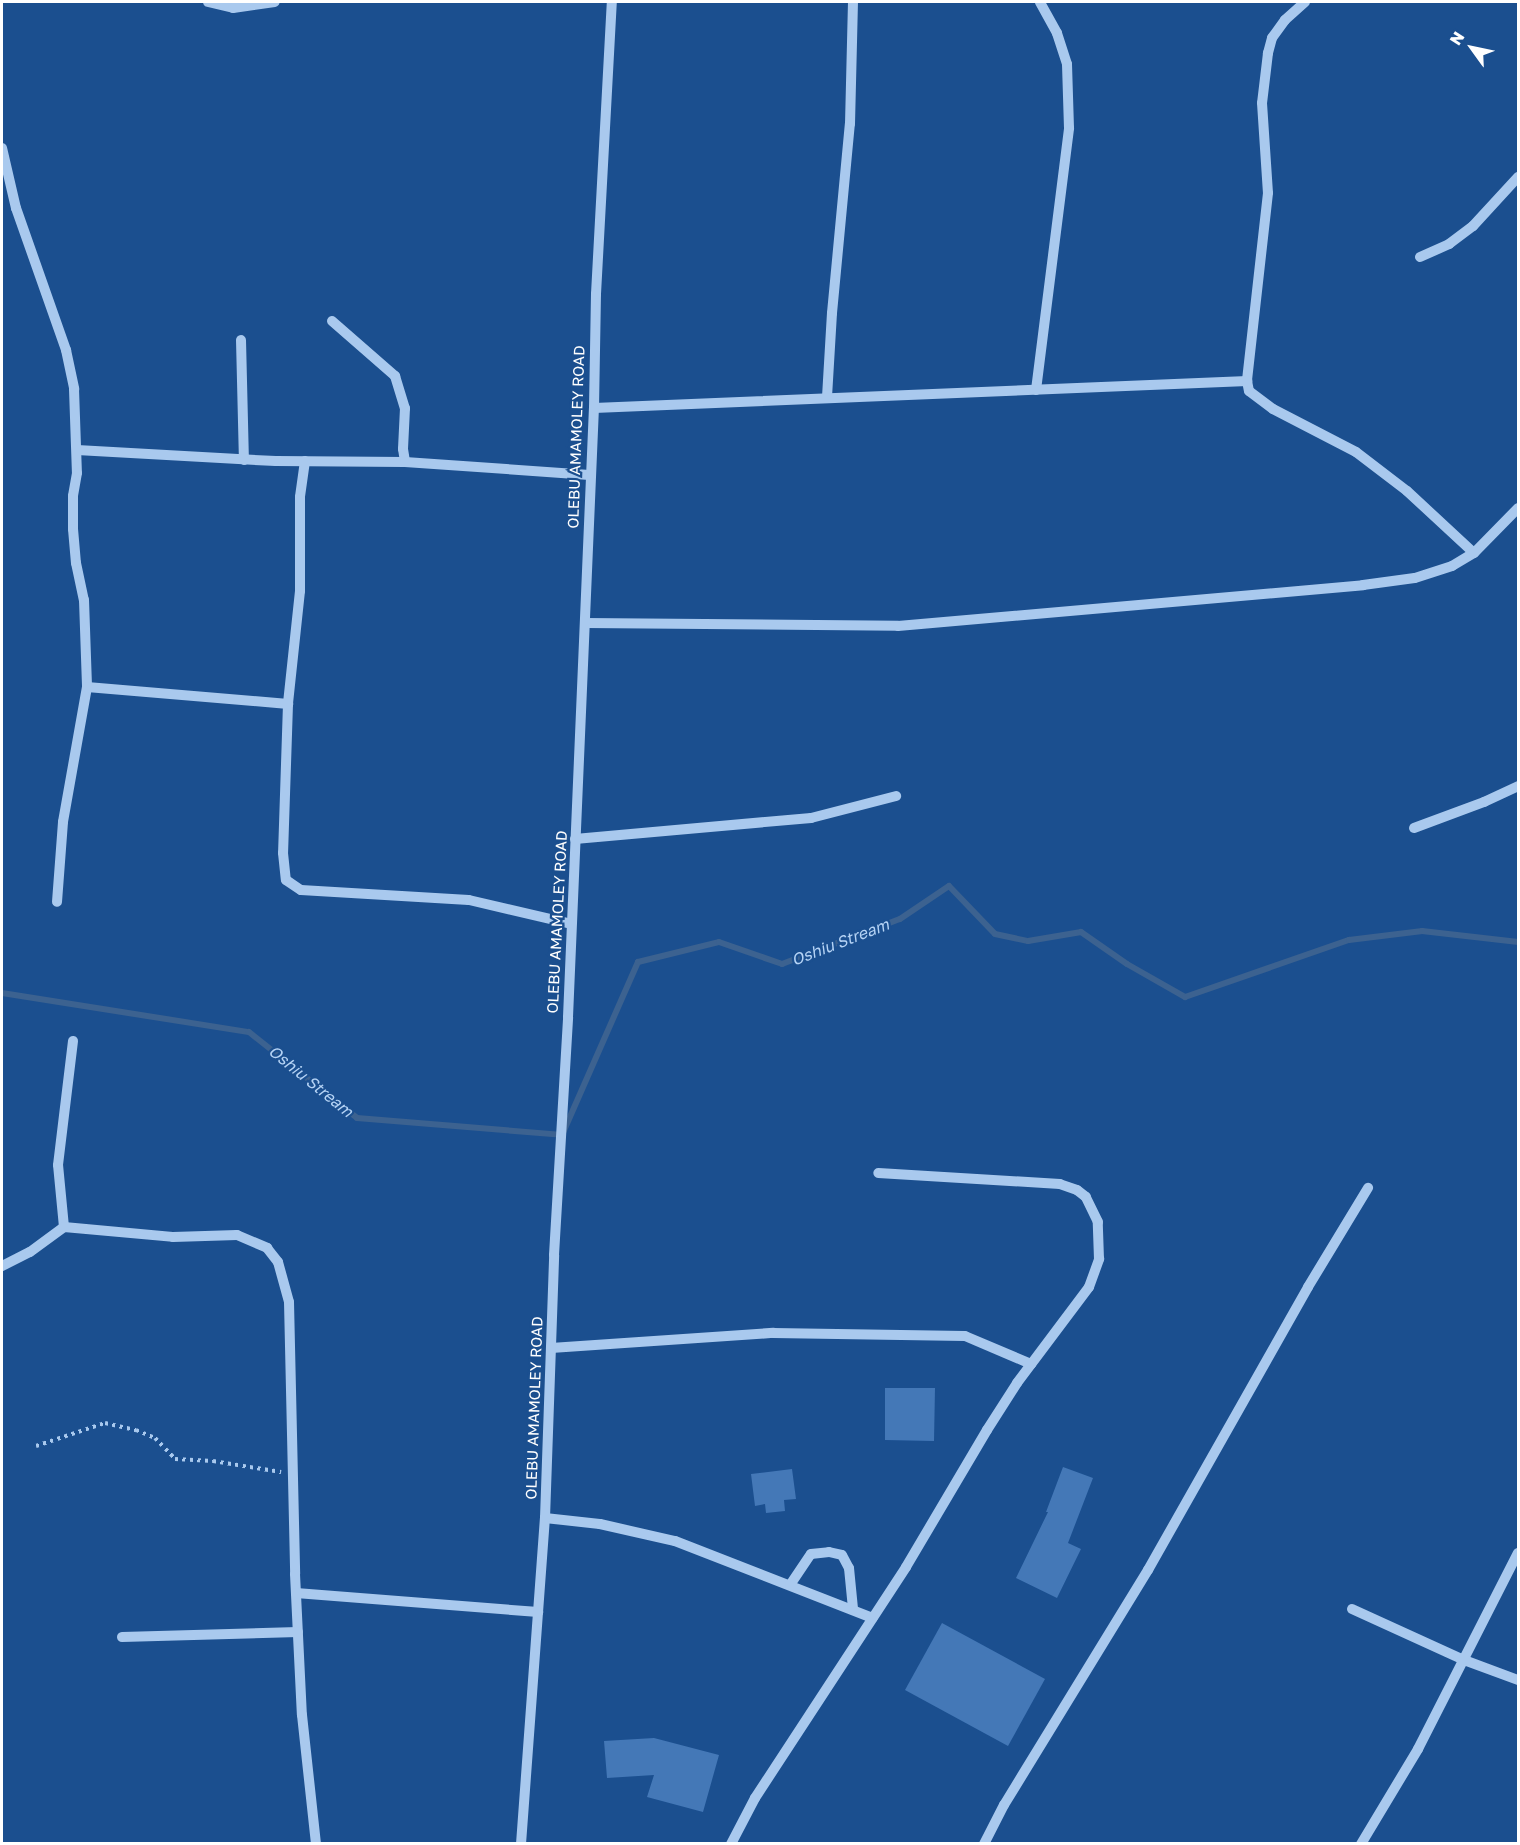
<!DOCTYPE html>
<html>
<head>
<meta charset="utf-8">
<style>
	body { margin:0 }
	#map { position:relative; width:1520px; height:1845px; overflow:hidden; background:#1b4f8f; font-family:"Golos Text",sans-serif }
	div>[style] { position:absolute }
	.stream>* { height:6px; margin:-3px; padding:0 3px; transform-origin:3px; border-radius:3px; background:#3c6290 }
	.building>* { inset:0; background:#4478b7 }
	.path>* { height:4px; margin-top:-2px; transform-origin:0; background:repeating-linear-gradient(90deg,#a9c9ee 0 3px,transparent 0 7.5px) }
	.minor>* { height:10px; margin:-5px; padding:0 5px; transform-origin:5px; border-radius:5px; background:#a9c9ee }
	span { translate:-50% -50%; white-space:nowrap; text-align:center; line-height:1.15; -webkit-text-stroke:4.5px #1b4f8f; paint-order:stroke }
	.street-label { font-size:15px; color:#fff }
	.water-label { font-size:16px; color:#b5d3f5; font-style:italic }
	.frame { position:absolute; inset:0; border:3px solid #fff; pointer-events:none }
	.north { position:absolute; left:1442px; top:18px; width:60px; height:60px; -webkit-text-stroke:4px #1b4f8f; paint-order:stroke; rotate:303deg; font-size:16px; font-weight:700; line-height:24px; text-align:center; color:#fff }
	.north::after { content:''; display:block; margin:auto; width:21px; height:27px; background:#fff; clip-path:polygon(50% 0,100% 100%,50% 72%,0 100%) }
</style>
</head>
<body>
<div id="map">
	<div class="stream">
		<i style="left:2px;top:993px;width:250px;rotate:9deg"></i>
		<i style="left:249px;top:1032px;width:138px;rotate:38.5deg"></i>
		<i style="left:357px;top:1118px;width:206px;rotate:4.7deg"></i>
		<i style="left:562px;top:1135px;width:189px;rotate:-66.3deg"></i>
		<i style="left:638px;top:962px;width:83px;rotate:-13.9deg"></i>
		<i style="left:719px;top:942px;width:67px;rotate:19.2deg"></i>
		<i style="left:782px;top:964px;width:126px;rotate:-20.9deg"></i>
		<i style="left:900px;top:919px;width:59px;rotate:-34deg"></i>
		<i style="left:949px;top:886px;width:66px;rotate:46.2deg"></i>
		<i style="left:995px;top:934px;width:34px;rotate:12deg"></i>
		<i style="left:1028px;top:941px;width:54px;rotate:-9.6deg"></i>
		<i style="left:1081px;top:932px;width:56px;rotate:34.8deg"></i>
		<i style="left:1127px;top:964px;width:67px;rotate:29.6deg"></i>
		<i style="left:1185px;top:997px;width:174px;rotate:-19.2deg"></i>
		<i style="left:1349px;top:940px;width:74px;rotate:-7deg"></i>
		<i style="left:1422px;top:931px;width:97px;rotate:6.5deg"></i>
	</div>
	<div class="building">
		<i style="clip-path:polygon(885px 1388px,935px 1388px,934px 1441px,885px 1440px)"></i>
		<i style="clip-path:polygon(1063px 1467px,1093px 1478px,1068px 1543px,1081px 1549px,1057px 1598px,1016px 1578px,1048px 1512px,1046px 1512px)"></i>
		<i style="clip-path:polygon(792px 1469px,796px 1499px,784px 1500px,785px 1511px,766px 1513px,765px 1504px,755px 1506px,751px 1474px)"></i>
		<i style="clip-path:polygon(942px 1623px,1045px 1679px,1008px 1746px,905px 1690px)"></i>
		<i style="clip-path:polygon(654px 1738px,719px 1755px,703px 1812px,647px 1797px,654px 1775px,607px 1778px,604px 1741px)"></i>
	</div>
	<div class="path">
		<i style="left:36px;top:1446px;width:73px;rotate:-18.4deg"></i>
		<i style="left:105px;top:1423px;width:32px;rotate:13deg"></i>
		<i style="left:136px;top:1430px;width:21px;rotate:23deg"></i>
		<i style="left:155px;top:1438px;width:29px;rotate:46deg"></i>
		<i style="left:175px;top:1459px;width:38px;rotate:3deg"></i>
		<i style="left:213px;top:1461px;width:69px;rotate:9.2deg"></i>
	</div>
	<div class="minor">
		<i style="left:208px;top:2px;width:26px;rotate:13deg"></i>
		<i style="left:233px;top:8px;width:42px;rotate:-8.1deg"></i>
		<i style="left:1305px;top:2px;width:27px;rotate:138deg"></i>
		<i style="left:1285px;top:20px;width:22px;rotate:126deg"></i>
		<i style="left:1272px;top:38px;width:16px;rotate:105deg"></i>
		<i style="left:1268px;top:53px;width:50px;rotate:96.8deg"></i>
		<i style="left:1262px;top:103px;width:90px;rotate:86.2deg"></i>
		<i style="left:1268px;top:193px;width:189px;rotate:96.4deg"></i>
		<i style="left:1247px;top:381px;width:10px;rotate:79deg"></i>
		<i style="left:1249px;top:391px;width:30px;rotate:37deg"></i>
		<i style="left:1273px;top:409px;width:93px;rotate:27.4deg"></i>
		<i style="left:1356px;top:452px;width:64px;rotate:37.4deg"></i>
		<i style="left:1407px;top:491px;width:91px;rotate:42.8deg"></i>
		<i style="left:2px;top:148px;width:62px;rotate:76.9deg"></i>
		<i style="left:16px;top:208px;width:151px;rotate:70.6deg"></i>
		<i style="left:66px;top:350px;width:40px;rotate:78deg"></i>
		<i style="left:74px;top:389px;width:84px;rotate:88deg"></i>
		<i style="left:77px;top:473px;width:23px;rotate:100deg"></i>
		<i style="left:73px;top:496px;width:33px;rotate:90deg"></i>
		<i style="left:73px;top:529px;width:34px;rotate:85deg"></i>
		<i style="left:76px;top:563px;width:38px;rotate:78deg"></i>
		<i style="left:84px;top:600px;width:87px;rotate:88deg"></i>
		<i style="left:87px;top:687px;width:137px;rotate:100.1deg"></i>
		<i style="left:63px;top:822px;width:80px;rotate:94.3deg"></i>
		<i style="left:1420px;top:257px;width:32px;rotate:-24deg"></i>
		<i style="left:1449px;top:244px;width:30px;rotate:-37deg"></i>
		<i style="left:1473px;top:226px;width:67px;rotate:-47.4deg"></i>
		<i style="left:332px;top:321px;width:84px;rotate:41.1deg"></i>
		<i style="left:395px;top:376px;width:34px;rotate:73deg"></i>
		<i style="left:405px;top:408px;width:41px;rotate:92.8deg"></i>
		<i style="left:403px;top:449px;width:13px;rotate:81deg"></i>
		<i style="left:241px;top:340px;width:120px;rotate:88.6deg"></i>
		<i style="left:1036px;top:390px;width:264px;rotate:-82.8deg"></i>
		<i style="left:1069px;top:128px;width:64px;rotate:-91.8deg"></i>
		<i style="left:1067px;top:64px;width:33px;rotate:-108deg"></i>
		<i style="left:1057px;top:33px;width:35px;rotate:-119deg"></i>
		<i style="left:827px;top:397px;width:84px;rotate:-86.6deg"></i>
		<i style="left:832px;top:313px;width:190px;rotate:-84.6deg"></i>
		<i style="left:850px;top:124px;width:122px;rotate:-88.6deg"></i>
		<i style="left:594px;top:408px;width:654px;rotate:-2.37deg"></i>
		<i style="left:77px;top:450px;width:199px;rotate:3.2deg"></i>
		<i style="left:276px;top:461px;width:129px;rotate:0.4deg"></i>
		<i style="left:405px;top:462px;width:185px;rotate:4deg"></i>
		<i style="left:305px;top:461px;width:36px;rotate:98deg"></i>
		<i style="left:300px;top:497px;width:94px;rotate:90deg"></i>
		<i style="left:300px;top:591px;width:114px;rotate:96.1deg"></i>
		<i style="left:288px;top:704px;width:149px;rotate:91.9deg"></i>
		<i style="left:283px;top:853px;width:27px;rotate:84deg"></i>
		<i style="left:286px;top:880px;width:18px;rotate:34deg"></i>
		<i style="left:301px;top:890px;width:168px;rotate:3.4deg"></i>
		<i style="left:469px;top:900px;width:105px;rotate:13.2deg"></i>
		<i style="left:585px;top:623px;width:313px;rotate:0.5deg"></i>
		<i style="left:898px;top:626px;width:467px;rotate:-5deg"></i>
		<i style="left:1363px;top:585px;width:52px;rotate:-7.7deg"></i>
		<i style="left:1415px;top:578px;width:39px;rotate:-18deg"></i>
		<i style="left:1452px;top:566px;width:26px;rotate:-31deg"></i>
		<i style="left:1474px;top:553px;width:63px;rotate:-45.6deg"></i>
		<i style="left:87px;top:687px;width:202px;rotate:4.8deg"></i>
		<i style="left:1414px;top:828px;width:75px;rotate:-20.4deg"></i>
		<i style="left:1484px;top:802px;width:38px;rotate:-25deg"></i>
		<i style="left:575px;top:839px;width:237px;rotate:-5.1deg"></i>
		<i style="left:811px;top:818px;width:88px;rotate:-14.5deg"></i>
		<i style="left:64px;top:1227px;width:62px;rotate:-95.5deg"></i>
		<i style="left:58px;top:1165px;width:125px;rotate:-83.1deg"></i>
		<i style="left:2px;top:1266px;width:31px;rotate:-27deg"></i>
		<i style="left:30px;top:1252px;width:42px;rotate:-36.3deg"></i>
		<i style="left:64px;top:1227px;width:109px;rotate:5.2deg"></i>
		<i style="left:173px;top:1237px;width:64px;rotate:-1.8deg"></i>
		<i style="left:237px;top:1235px;width:33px;rotate:23deg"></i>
		<i style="left:267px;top:1248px;width:18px;rotate:52deg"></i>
		<i style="left:278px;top:1262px;width:41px;rotate:74.6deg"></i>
		<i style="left:289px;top:1302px;width:272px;rotate:88.7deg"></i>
		<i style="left:295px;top:1574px;width:141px;rotate:87.2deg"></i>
		<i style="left:302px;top:1715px;width:130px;rotate:83.8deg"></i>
		<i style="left:551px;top:1348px;width:223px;rotate:-3.9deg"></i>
		<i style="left:773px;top:1333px;width:192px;rotate:0.9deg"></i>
		<i style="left:965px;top:1336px;width:72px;rotate:23deg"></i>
		<i style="left:545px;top:1518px;width:55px;rotate:6.2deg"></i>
		<i style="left:600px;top:1524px;width:77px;rotate:12.8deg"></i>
		<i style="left:675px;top:1541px;width:212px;rotate:21.3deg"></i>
		<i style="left:790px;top:1585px;width:37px;rotate:-56deg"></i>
		<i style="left:811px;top:1554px;width:18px;rotate:-6deg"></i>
		<i style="left:829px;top:1552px;width:13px;rotate:13deg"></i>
		<i style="left:842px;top:1555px;width:15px;rotate:62deg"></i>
		<i style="left:849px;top:1568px;width:41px;rotate:84.4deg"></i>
		<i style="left:296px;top:1593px;width:243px;rotate:4.5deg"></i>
		<i style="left:1352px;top:1609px;width:123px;rotate:24.5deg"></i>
		<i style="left:1464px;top:1660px;width:58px;rotate:20.3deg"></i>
		<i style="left:122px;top:1637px;width:176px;rotate:-1.6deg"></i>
		<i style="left:521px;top:1844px;width:327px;rotate:-85.8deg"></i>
		<i style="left:545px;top:1518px;width:263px;rotate:-88deg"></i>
		<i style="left:554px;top:1255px;width:238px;rotate:-86.6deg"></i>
		<i style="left:568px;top:1017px;width:610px;rotate:-87.56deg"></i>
		<i style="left:594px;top:408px;width:114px;rotate:-89deg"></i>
		<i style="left:596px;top:294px;width:292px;rotate:-86.9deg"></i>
		<i style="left:731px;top:1844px;width:52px;rotate:-62.4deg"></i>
		<i style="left:755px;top:1798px;width:276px;rotate:-56.8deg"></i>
		<i style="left:906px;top:1567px;width:159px;rotate:-59.4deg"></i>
		<i style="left:987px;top:1430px;width:56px;rotate:-57.4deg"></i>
		<i style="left:1017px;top:1383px;width:120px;rotate:-53.1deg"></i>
		<i style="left:1089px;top:1287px;width:30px;rotate:-70deg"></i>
		<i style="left:1099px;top:1259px;width:37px;rotate:-92deg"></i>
		<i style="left:1098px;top:1222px;width:28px;rotate:-116deg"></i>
		<i style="left:1086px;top:1197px;width:11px;rotate:-142deg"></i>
		<i style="left:1077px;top:1190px;width:18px;rotate:-161deg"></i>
		<i style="left:1060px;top:1184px;width:182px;rotate:-176.5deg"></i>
		<i style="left:984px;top:1844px;width:44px;rotate:-62.9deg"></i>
		<i style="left:1004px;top:1805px;width:276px;rotate:-58.5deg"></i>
		<i style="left:1148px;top:1570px;width:325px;rotate:-60.5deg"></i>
		<i style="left:1308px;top:1287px;width:116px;rotate:-58.8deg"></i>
		<i style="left:1361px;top:1844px;width:111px;rotate:-59deg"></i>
		<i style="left:1418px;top:1749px;width:220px;rotate:-63deg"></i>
	</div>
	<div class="street-label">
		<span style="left:576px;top:437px;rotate:-88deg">OLEBU AMAMOLEY ROAD</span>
		<span style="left:557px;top:922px;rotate:-87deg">OLEBU AMAMOLEY ROAD</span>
		<span style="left:534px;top:1408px;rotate:-88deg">OLEBU AMAMOLEY ROAD</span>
	</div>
	<div class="water-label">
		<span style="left:840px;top:942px;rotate:-21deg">Oshiu Stream</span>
		<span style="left:311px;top:1081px;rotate:39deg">Oshiu Stream</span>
	</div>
	<div class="frame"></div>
	<div class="north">N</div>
</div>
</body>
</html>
